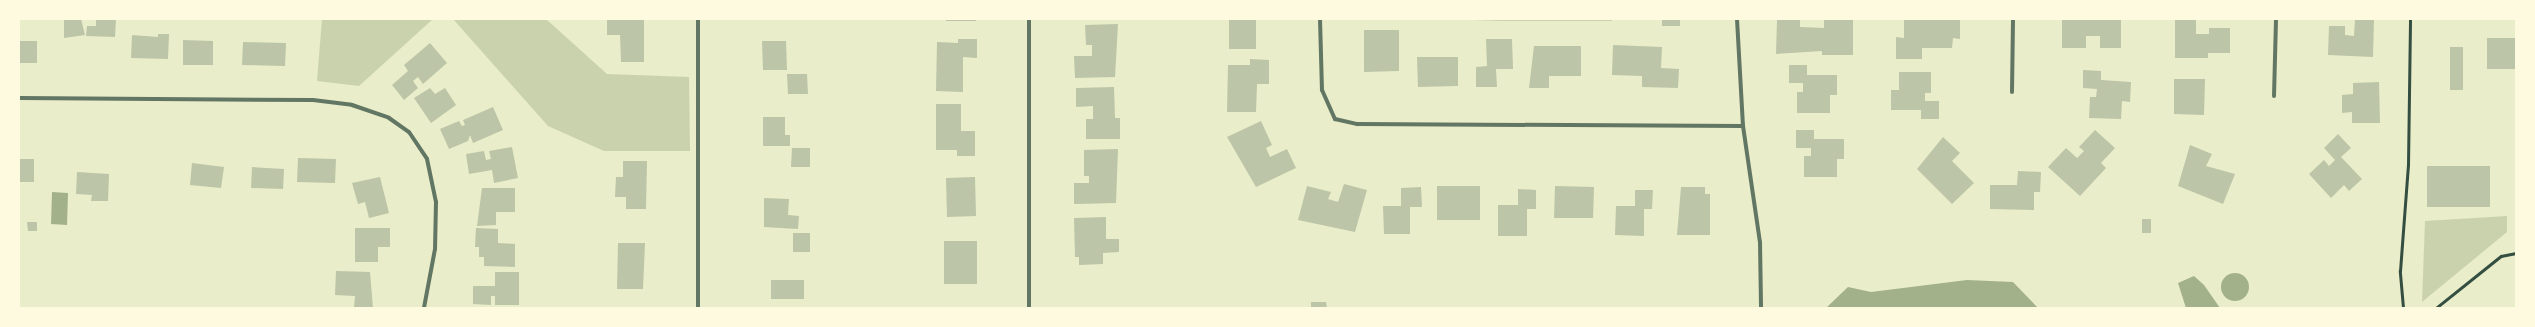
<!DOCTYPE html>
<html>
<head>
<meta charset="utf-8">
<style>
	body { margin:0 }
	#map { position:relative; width:2535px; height:327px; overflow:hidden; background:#e9edc9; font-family:"Golos Text",sans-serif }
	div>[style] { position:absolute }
	.green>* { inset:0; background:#cad2ad }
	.water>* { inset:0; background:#a3b18a }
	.round { border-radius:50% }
	.building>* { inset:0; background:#bcc5a7 }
	.path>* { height:2.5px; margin:-1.25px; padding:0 1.25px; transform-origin:1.25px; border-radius:1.25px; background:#344e41 }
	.minor>* { height:4px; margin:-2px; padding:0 2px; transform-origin:2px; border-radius:2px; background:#617663 }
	span { translate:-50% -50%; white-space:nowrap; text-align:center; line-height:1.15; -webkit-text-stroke:4px #fefae0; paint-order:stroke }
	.frame { position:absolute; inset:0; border:20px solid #fefae0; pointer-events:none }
</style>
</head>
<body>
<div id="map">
	<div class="green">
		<i style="clip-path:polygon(322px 19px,433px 19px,359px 86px,317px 81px)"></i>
		<i style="clip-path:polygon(453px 19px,546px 19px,607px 74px,689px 77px,690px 151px,604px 151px,548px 126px)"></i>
		<i style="clip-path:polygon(1440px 19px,1612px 19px,1612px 21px,1502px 21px)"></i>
		<i style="clip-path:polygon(2507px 216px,2507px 232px,2422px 302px,2425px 221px)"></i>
	</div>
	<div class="water">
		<i style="clip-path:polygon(52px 192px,68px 193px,67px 225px,51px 224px)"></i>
		<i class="round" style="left:2221px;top:273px;width:28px;height:28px"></i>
		<i style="clip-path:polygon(2194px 276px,2204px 285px,2220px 308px,2186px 308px,2178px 283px)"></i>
		<i style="clip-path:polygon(1967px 280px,2013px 282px,2038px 308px,1826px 308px,1848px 287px,1871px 292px)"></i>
	</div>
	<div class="building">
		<i style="clip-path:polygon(64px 19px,81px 19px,85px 35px,64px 38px)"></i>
		<i style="clip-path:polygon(96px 19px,116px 19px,115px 37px,86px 36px,87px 26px,96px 26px)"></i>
		<i style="clip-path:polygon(607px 19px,644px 19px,644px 62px,621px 62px,620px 35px,607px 35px)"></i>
		<i style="clip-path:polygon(946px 19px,976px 19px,976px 21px,946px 21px)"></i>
		<i style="clip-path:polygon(1229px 19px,1256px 19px,1256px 49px,1229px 49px)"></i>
		<i style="clip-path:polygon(1662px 19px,1680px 19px,1680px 26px,1662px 26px)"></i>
		<i style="clip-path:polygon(1824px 19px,1853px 19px,1853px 55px,1822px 55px,1822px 51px,1776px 54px,1777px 20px,1800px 20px,1800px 27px,1824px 28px)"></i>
		<i style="clip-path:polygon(1904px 19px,1960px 19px,1960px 39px,1953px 38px,1952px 48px,1922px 48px,1922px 59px,1896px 59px,1896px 37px,1904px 38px)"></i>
		<i style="clip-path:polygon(2062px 19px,2121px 19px,2121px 48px,2100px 48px,2100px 36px,2086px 36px,2086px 48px,2062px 48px)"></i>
		<i style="clip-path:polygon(2175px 19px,2196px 19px,2196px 34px,2209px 34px,2209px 28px,2230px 28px,2230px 53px,2208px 53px,2208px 58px,2175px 58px)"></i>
		<i style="clip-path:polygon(2355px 19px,2374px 19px,2373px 57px,2328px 55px,2329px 26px,2345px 26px,2345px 35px,2354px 36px)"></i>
		<i style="clip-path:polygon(1118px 24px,1115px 77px,1075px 78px,1074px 56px,1092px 56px,1092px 45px,1086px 45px,1085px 25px)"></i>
		<i style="clip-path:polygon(1364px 30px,1399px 30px,1399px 71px,1364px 72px)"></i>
		<i style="clip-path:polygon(158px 34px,169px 34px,168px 59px,131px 58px,132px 35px,158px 37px)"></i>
		<i style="clip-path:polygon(2487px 38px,2516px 38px,2516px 69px,2487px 69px)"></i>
		<i style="clip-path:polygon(958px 39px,977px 39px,977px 58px,963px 57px,963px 92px,936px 91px,937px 42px,958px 43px)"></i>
		<i style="clip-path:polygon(1486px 39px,1512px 39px,1513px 69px,1496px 69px,1497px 87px,1476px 87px,1476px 67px,1487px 66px)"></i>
		<i style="clip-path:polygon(183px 40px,213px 41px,213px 65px,183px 65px)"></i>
		<i style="clip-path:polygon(19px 41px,37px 41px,37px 63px,19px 63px)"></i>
		<i style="clip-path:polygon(762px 41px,786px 41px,787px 70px,763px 70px)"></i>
		<i style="clip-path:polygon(243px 42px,286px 43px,285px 66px,242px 65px)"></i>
		<i style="clip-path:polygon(430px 43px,447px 63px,423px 84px,418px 77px,413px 81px,418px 88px,404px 100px,392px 85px,408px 71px,404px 65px)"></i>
		<i style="clip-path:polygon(1613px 45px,1662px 47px,1661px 68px,1679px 69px,1678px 88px,1642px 87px,1642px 76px,1612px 75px)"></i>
		<i style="clip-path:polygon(1534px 46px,1581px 46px,1581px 76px,1549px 76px,1549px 88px,1529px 88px)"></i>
		<i style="clip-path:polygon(2450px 47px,2463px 47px,2463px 90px,2450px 90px)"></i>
		<i style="clip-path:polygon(1417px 57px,1458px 57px,1458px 86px,1418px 87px)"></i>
		<i style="clip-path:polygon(1250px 59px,1269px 60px,1269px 84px,1257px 84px,1256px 112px,1227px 112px,1228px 65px,1250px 65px)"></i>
		<i style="clip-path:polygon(1789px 65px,1807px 65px,1807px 75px,1837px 75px,1837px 95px,1830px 95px,1830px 113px,1797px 113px,1797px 92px,1803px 92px,1803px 83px,1789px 83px)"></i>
		<i style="clip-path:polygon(2083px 70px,2101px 71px,2101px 80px,2131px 82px,2130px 102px,2122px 101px,2121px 119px,2089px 118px,2090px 97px,2096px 97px,2097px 89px,2083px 88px)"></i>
		<i style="clip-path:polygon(1899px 72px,1931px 72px,1931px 93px,1925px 93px,1925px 101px,1939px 101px,1939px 119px,1921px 119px,1921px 110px,1891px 110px,1891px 90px,1899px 90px)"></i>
		<i style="clip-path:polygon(787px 74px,807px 74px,808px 94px,788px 94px)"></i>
		<i style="clip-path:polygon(2174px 79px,2205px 79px,2204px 115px,2174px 114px)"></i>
		<i style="clip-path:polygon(2379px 82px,2380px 123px,2352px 123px,2352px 112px,2342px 113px,2342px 95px,2353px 94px,2353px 83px)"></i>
		<i style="clip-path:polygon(1114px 87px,1115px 118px,1120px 118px,1120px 139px,1086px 139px,1086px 119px,1093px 119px,1093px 106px,1076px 107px,1076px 88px)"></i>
		<i style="clip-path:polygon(430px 88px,435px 94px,445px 88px,456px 105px,431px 123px,414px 98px)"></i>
		<i style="clip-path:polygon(936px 104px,961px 104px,961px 131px,975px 131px,975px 156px,957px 156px,957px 150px,936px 150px)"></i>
		<i style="clip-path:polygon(493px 107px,503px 130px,473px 143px,470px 135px,468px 141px,449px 149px,440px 129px,459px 121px,462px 126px,465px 125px,463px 120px)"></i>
		<i style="clip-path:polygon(763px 117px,785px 117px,785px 135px,790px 135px,790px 146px,763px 146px)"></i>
		<i style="clip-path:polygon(1261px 121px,1272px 145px,1266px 148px,1270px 157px,1287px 149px,1296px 168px,1256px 187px,1227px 137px)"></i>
		<i style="clip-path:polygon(1796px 130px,1814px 130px,1814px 139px,1844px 139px,1844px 159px,1837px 159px,1837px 177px,1804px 177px,1804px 156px,1811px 156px,1811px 148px,1796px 148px)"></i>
		<i style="clip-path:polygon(2095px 130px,2115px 148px,2101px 163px,2106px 168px,2080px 196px,2048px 167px,2066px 148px,2077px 158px,2084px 151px,2079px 147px)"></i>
		<i style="clip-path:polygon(2338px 134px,2351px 148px,2341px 157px,2362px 179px,2349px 191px,2344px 185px,2331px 198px,2309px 174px,2324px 160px,2329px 166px,2335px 160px,2324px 148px)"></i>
		<i style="clip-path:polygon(1943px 137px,1960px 153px,1952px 161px,1974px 183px,1952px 204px,1917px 169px)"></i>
		<i style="clip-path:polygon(2190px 145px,2212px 154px,2206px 166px,2235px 174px,2223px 204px,2178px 186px)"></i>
		<i style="clip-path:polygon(512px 147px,518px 178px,494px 183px,492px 170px,469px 174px,466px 154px,484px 151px,486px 160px,491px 159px,489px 151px)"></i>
		<i style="clip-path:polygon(792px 148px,810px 148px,810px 167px,791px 167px)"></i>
		<i style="clip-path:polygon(1118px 149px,1116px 203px,1074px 204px,1074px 183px,1089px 183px,1089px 176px,1084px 176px,1084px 150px)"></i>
		<i style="clip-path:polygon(298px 158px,336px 159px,335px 183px,297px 182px)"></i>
		<i style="clip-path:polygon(19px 159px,34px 159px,34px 182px,19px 182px)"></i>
		<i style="clip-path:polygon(623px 161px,647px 161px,646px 209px,626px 209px,626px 197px,615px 197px,616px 177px,623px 177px)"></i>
		<i style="clip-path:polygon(192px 163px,224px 167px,221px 188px,190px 185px)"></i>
		<i style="clip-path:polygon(2427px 166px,2490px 166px,2490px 207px,2427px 207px)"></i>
		<i style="clip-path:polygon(252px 167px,284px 169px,283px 189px,251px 188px)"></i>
		<i style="clip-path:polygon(2018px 171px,2041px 172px,2040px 192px,2034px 192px,2034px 210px,1990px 209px,1990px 185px,2017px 185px)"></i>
		<i style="clip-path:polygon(77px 172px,109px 174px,108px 201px,91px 201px,92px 195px,76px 194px)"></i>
		<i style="clip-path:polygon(380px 177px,389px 213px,369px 218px,365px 202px,358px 204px,352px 183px)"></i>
		<i style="clip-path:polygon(975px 177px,976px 216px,947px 217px,946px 178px)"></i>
		<i style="clip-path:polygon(1344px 184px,1367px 190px,1355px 232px,1298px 220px,1307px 186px,1331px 192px,1328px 199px,1338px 202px)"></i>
		<i style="clip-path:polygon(1437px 186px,1480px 186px,1480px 220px,1437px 220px)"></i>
		<i style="clip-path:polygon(1555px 186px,1594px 187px,1593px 218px,1554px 218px)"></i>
		<i style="clip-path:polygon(1421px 187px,1422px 207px,1410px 207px,1410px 234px,1384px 234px,1383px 206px,1401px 206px,1401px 188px)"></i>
		<i style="clip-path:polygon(1681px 187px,1705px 187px,1705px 194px,1710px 194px,1710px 235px,1677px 235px)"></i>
		<i style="clip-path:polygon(482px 188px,515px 188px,515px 212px,496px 212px,496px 225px,477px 226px)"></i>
		<i style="clip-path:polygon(1518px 189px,1536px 190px,1536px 209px,1527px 209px,1527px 236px,1498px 236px,1498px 205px,1518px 205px)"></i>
		<i style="clip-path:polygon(1635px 190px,1653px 190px,1652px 209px,1644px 209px,1644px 236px,1615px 235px,1616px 206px,1635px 206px)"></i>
		<i style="clip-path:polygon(764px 198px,789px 199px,788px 215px,799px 216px,798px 229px,764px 227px)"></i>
		<i style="clip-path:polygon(1106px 217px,1106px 239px,1119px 239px,1119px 252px,1103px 253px,1103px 264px,1079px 265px,1079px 257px,1075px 257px,1074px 218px)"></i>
		<i style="clip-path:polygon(2142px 219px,2151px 219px,2151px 233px,2142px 233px)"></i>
		<i style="clip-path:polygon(27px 222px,37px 222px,37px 231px,28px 231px)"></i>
		<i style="clip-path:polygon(355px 228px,390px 228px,390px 247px,378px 247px,378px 262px,355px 262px)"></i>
		<i style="clip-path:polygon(476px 228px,498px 229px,498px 243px,515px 244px,515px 267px,484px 266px,484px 257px,479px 257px,479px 247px,475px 247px)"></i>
		<i style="clip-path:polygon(793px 233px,810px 233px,810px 252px,793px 252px)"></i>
		<i style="clip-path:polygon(944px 241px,977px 241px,977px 284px,944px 284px)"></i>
		<i style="clip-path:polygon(618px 243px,645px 243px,643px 289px,617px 289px)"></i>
		<i style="clip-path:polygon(336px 271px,370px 272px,373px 308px,354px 308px,355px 296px,335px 295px)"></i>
		<i style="clip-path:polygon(495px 272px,519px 272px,519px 305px,495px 305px,495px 296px,491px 296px,491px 305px,473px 304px,473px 286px,495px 286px)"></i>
		<i style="clip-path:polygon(771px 280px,804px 280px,804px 299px,771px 299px)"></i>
		<i style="clip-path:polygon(1311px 302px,1326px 302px,1327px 308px,1311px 308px)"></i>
	</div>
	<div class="path">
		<i style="left:2403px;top:308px;width:37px;rotate:-95deg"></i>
		<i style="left:2400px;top:271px;width:106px;rotate:-85.7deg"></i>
		<i style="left:2408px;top:165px;width:146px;rotate:-89.2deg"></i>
		<i style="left:2436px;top:308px;width:83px;rotate:-38.7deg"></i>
		<i style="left:2501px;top:256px;width:15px;rotate:-11deg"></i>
	</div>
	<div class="minor">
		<i style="left:1029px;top:19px;width:289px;rotate:90deg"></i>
		<i style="left:1320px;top:19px;width:71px;rotate:88.4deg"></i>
		<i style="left:1322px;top:90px;width:32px;rotate:66deg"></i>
		<i style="left:1335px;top:119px;width:23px;rotate:13deg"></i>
		<i style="left:1357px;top:124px;width:386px;rotate:0.3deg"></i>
		<i style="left:1737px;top:19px;width:107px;rotate:86.8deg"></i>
		<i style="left:1743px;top:126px;width:117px;rotate:81.7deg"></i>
		<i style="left:1760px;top:242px;width:66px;rotate:89.1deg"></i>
		<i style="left:2012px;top:92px;width:73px;rotate:-89.2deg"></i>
		<i style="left:2274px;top:96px;width:77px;rotate:-88.5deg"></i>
		<i style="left:19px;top:98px;width:294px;rotate:0.4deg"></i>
		<i style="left:313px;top:100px;width:39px;rotate:7deg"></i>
		<i style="left:352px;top:105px;width:39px;rotate:19deg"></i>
		<i style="left:389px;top:118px;width:24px;rotate:35deg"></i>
		<i style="left:409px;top:132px;width:32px;rotate:56deg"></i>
		<i style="left:427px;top:159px;width:44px;rotate:78.2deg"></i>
		<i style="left:436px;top:202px;width:47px;rotate:91.2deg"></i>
		<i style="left:435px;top:249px;width:60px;rotate:100.6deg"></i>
		<i style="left:698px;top:308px;width:289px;rotate:-90deg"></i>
	</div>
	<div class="frame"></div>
</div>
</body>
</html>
